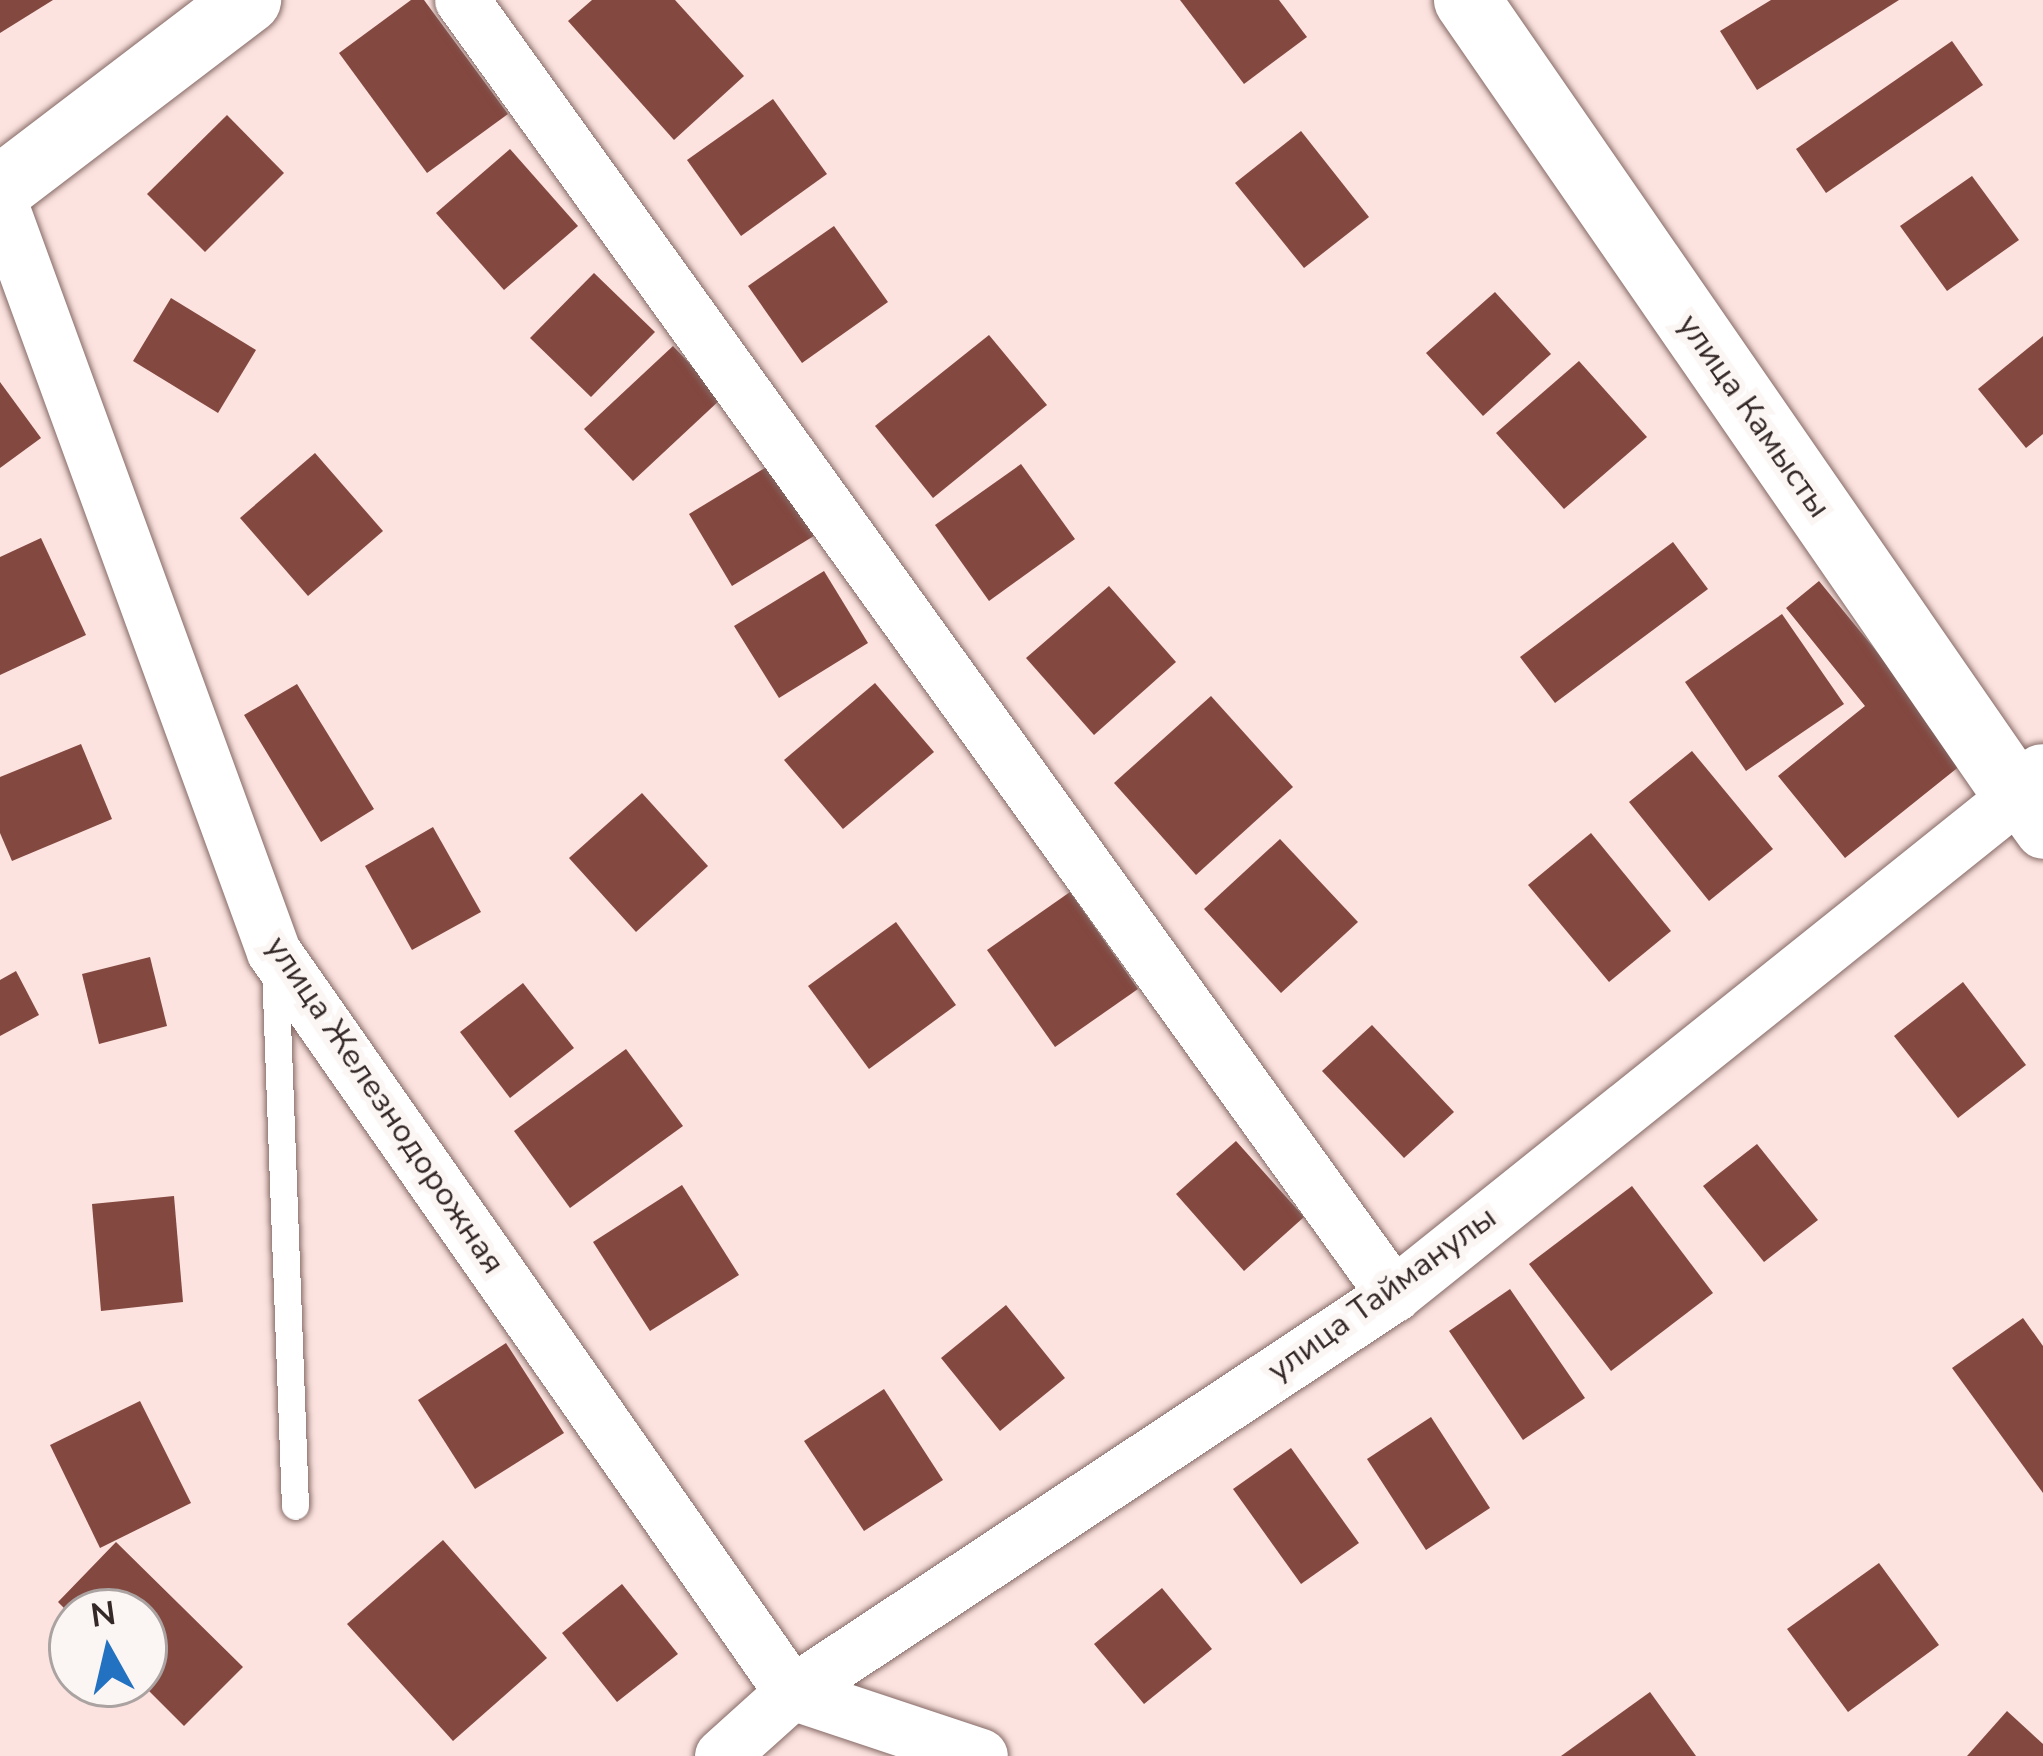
<!DOCTYPE html>
<html>
<head>
<meta charset="utf-8">
<style>
	body { margin:0 }
	#map { position:relative; width:2043px; height:1756px; overflow:hidden; background:#fce3df; font-family:"Nunito Sans",sans-serif }
	div>[style] { position:absolute }
	.building>* { inset:0; background:#834840 }
	.roads { filter:drop-shadow(0 0 3px #856a66) drop-shadow(0 0 3px #856a66) }
	.service>* { height:27px; margin:-13.5px; padding:0 13.5px; transform-origin:13.5px; border-radius:13.5px; background:#fff }
	.minor>* { height:54px; margin:-27px; padding:0 27px; transform-origin:27px; border-radius:27px; background:#fff }
	.tertiary>* { height:66px; margin:-33px; padding:0 33px; transform-origin:33px; border-radius:33px; background:#fff }
	span { translate:-50% -50%; white-space:nowrap; text-align:center; line-height:1.15; -webkit-text-stroke:12px #fbf5f4; paint-order:stroke }
	.street-label { font-size:33px; color:#342927 }
	.north { position:absolute; left:48px; top:1588px; width:120px; height:120px; box-sizing:border-box; background:#fbf5f4; border:3px solid #aba3a2; border-radius:50%; rotate:352deg; font-size:33px; font-weight:700; line-height:48px; text-align:center; color:#342927 }
	.north::after { content:''; display:block; margin:auto; width:42px; height:54px; background:#2372c1; clip-path:polygon(50% 0,100% 100%,50% 72%,0 100%) }
</style>
</head>
<body>
<div id="map">
	<div class="building">
		<i style="clip-path:polygon(0 0,53px 0,0 33px)"></i>
		<i style="clip-path:polygon(411px 0,424px 0,508px 114px,427px 173px,339px 53px)"></i>
		<i style="clip-path:polygon(592px 0,675px 0,744px 76px,674px 140px,568px 21px)"></i>
		<i style="clip-path:polygon(1180px 0,1279px 0,1307px 37px,1244px 84px)"></i>
		<i style="clip-path:polygon(1771px 0,1899px 0,1757px 90px,1720px 31px)"></i>
		<i style="clip-path:polygon(1952px 41px,1983px 85px,1826px 193px,1796px 149px)"></i>
		<i style="clip-path:polygon(773px 99px,827px 174px,741px 236px,687px 160px)"></i>
		<i style="clip-path:polygon(227px 115px,284px 173px,205px 252px,147px 194px)"></i>
		<i style="clip-path:polygon(1301px 131px,1369px 217px,1304px 268px,1235px 183px)"></i>
		<i style="clip-path:polygon(510px 149px,578px 226px,504px 290px,436px 213px)"></i>
		<i style="clip-path:polygon(1972px 176px,2019px 240px,1947px 291px,1900px 226px)"></i>
		<i style="clip-path:polygon(834px 226px,888px 302px,802px 363px,748px 286px)"></i>
		<i style="clip-path:polygon(594px 273px,655px 332px,591px 397px,530px 338px)"></i>
		<i style="clip-path:polygon(1495px 292px,1551px 354px,1483px 416px,1426px 353px)"></i>
		<i style="clip-path:polygon(171px 298px,256px 350px,218px 413px,133px 361px)"></i>
		<i style="clip-path:polygon(989px 335px,1047px 405px,933px 498px,875px 426px)"></i>
		<i style="clip-path:polygon(2043px 336px,2043px 434px,2026px 448px,1978px 389px)"></i>
		<i style="clip-path:polygon(673px 346px,722px 398px,633px 481px,584px 429px)"></i>
		<i style="clip-path:polygon(1579px 361px,1647px 437px,1564px 509px,1496px 433px)"></i>
		<i style="clip-path:polygon(0 382px,41px 438px,0 468px)"></i>
		<i style="clip-path:polygon(315px 453px,383px 531px,308px 596px,240px 518px)"></i>
		<i style="clip-path:polygon(778px 460px,822px 531px,732px 586px,689px 514px)"></i>
		<i style="clip-path:polygon(1021px 464px,1075px 539px,989px 601px,935px 525px)"></i>
		<i style="clip-path:polygon(41px 538px,86px 635px,0 675px,0 557px)"></i>
		<i style="clip-path:polygon(1673px 542px,1708px 589px,1555px 703px,1520px 657px)"></i>
		<i style="clip-path:polygon(824px 571px,868px 643px,779px 698px,734px 626px)"></i>
		<i style="clip-path:polygon(1819px 581px,1966px 761px,1845px 858px,1778px 776px,1865px 706px,1786px 608px)"></i>
		<i style="clip-path:polygon(1109px 586px,1176px 662px,1094px 735px,1026px 658px)"></i>
		<i style="clip-path:polygon(1782px 614px,1844px 704px,1746px 771px,1685px 682px)"></i>
		<i style="clip-path:polygon(875px 683px,934px 752px,843px 829px,784px 760px)"></i>
		<i style="clip-path:polygon(297px 684px,374px 809px,321px 842px,244px 715px)"></i>
		<i style="clip-path:polygon(1211px 696px,1293px 787px,1196px 875px,1114px 783px)"></i>
		<i style="clip-path:polygon(81px 744px,112px 819px,12px 861px,0 833px,0 777px)"></i>
		<i style="clip-path:polygon(1692px 751px,1773px 849px,1709px 901px,1629px 802px)"></i>
		<i style="clip-path:polygon(642px 793px,708px 866px,636px 932px,569px 858px)"></i>
		<i style="clip-path:polygon(433px 827px,481px 912px,412px 950px,365px 866px)"></i>
		<i style="clip-path:polygon(1591px 833px,1671px 931px,1609px 982px,1528px 885px)"></i>
		<i style="clip-path:polygon(1280px 839px,1358px 922px,1281px 993px,1204px 909px)"></i>
		<i style="clip-path:polygon(1070px 892px,1138px 989px,1055px 1047px,987px 950px)"></i>
		<i style="clip-path:polygon(896px 922px,956px 1005px,869px 1069px,808px 986px)"></i>
		<i style="clip-path:polygon(150px 957px,167px 1026px,99px 1044px,82px 974px)"></i>
		<i style="clip-path:polygon(16px 971px,39px 1015px,0 1036px,0 980px)"></i>
		<i style="clip-path:polygon(1963px 982px,2026px 1065px,1958px 1118px,1894px 1036px)"></i>
		<i style="clip-path:polygon(523px 983px,574px 1048px,510px 1098px,460px 1032px)"></i>
		<i style="clip-path:polygon(1372px 1025px,1454px 1112px,1404px 1158px,1322px 1071px)"></i>
		<i style="clip-path:polygon(626px 1049px,683px 1126px,570px 1208px,514px 1131px)"></i>
		<i style="clip-path:polygon(1236px 1141px,1304px 1217px,1244px 1271px,1176px 1194px)"></i>
		<i style="clip-path:polygon(1757px 1144px,1818px 1220px,1764px 1262px,1703px 1186px)"></i>
		<i style="clip-path:polygon(682px 1185px,739px 1275px,650px 1331px,593px 1242px)"></i>
		<i style="clip-path:polygon(1632px 1186px,1713px 1293px,1611px 1371px,1529px 1264px)"></i>
		<i style="clip-path:polygon(174px 1196px,183px 1302px,101px 1311px,92px 1204px)"></i>
		<i style="clip-path:polygon(1510px 1289px,1585px 1398px,1523px 1440px,1449px 1331px)"></i>
		<i style="clip-path:polygon(1006px 1305px,1065px 1378px,1000px 1431px,941px 1358px)"></i>
		<i style="clip-path:polygon(2023px 1318px,2043px 1346px,2043px 1493px,1952px 1368px)"></i>
		<i style="clip-path:polygon(506px 1343px,564px 1433px,475px 1489px,418px 1400px)"></i>
		<i style="clip-path:polygon(884px 1389px,943px 1480px,864px 1531px,804px 1441px)"></i>
		<i style="clip-path:polygon(140px 1401px,191px 1503px,100px 1548px,50px 1445px)"></i>
		<i style="clip-path:polygon(1431px 1417px,1490px 1508px,1426px 1550px,1367px 1459px)"></i>
		<i style="clip-path:polygon(1291px 1448px,1359px 1543px,1301px 1584px,1233px 1489px)"></i>
		<i style="clip-path:polygon(443px 1540px,547px 1658px,453px 1741px,347px 1624px)"></i>
		<i style="clip-path:polygon(116px 1542px,243px 1667px,184px 1726px,144px 1686px,144px 1612px,72px 1616px,58px 1602px)"></i>
		<i style="clip-path:polygon(1879px 1563px,1939px 1645px,1848px 1712px,1787px 1629px)"></i>
		<i style="clip-path:polygon(622px 1584px,678px 1654px,617px 1702px,562px 1633px)"></i>
		<i style="clip-path:polygon(1162px 1588px,1212px 1649px,1144px 1704px,1094px 1644px)"></i>
		<i style="clip-path:polygon(1650px 1692px,1696px 1756px,1561px 1756px)"></i>
		<i style="clip-path:polygon(2007px 1711px,2043px 1744px,2043px 1756px,1967px 1756px)"></i>
	</div>
	<div class="roads">
		<div class="service">
			<i style="left:275px;top:968px;width:538px;rotate:87.87deg"></i>
		</div>
		<div class="minor">
			<i style="left:462px;top:0;width:1596px;rotate:54.26deg"></i>
			<i style="left:0;top:201px;width:799px;rotate:69.96deg"></i>
			<i style="left:274px;top:952px;width:904px;rotate:55.04deg"></i>
			<i style="left:792px;top:1693px;width:199px;rotate:18.4deg"></i>
			<i style="left:722px;top:1756px;width:94px;rotate:-42deg"></i>
			<i style="left:792px;top:1693px;width:722px;rotate:-33.47deg"></i>
			<i style="left:1394px;top:1295px;width:798px;rotate:-38.69deg"></i>
			<i style="left:2017px;top:796px;width:44px;rotate:54.2deg"></i>
		</div>
		<div class="tertiary">
			<i style="left:1467px;top:0;width:968px;rotate:55.36deg"></i>
			<i style="left:2017px;top:796px;width:32px;rotate:-36deg"></i>
			<i style="left:0;top:189px;width:312px;rotate:-37.3deg"></i>
		</div>
	</div>
	<div class="street-label">
		<span style="left:1754px;top:416px;rotate:55deg">улица Камысты</span>
		<span style="left:385px;top:1105px;rotate:56deg">улица Железнодорожная</span>
		<span style="left:1382px;top:1294px;rotate:-36deg">улица Тайманулы</span>
	</div>
	<div class="north">N</div>
</div>
</body>
</html>
